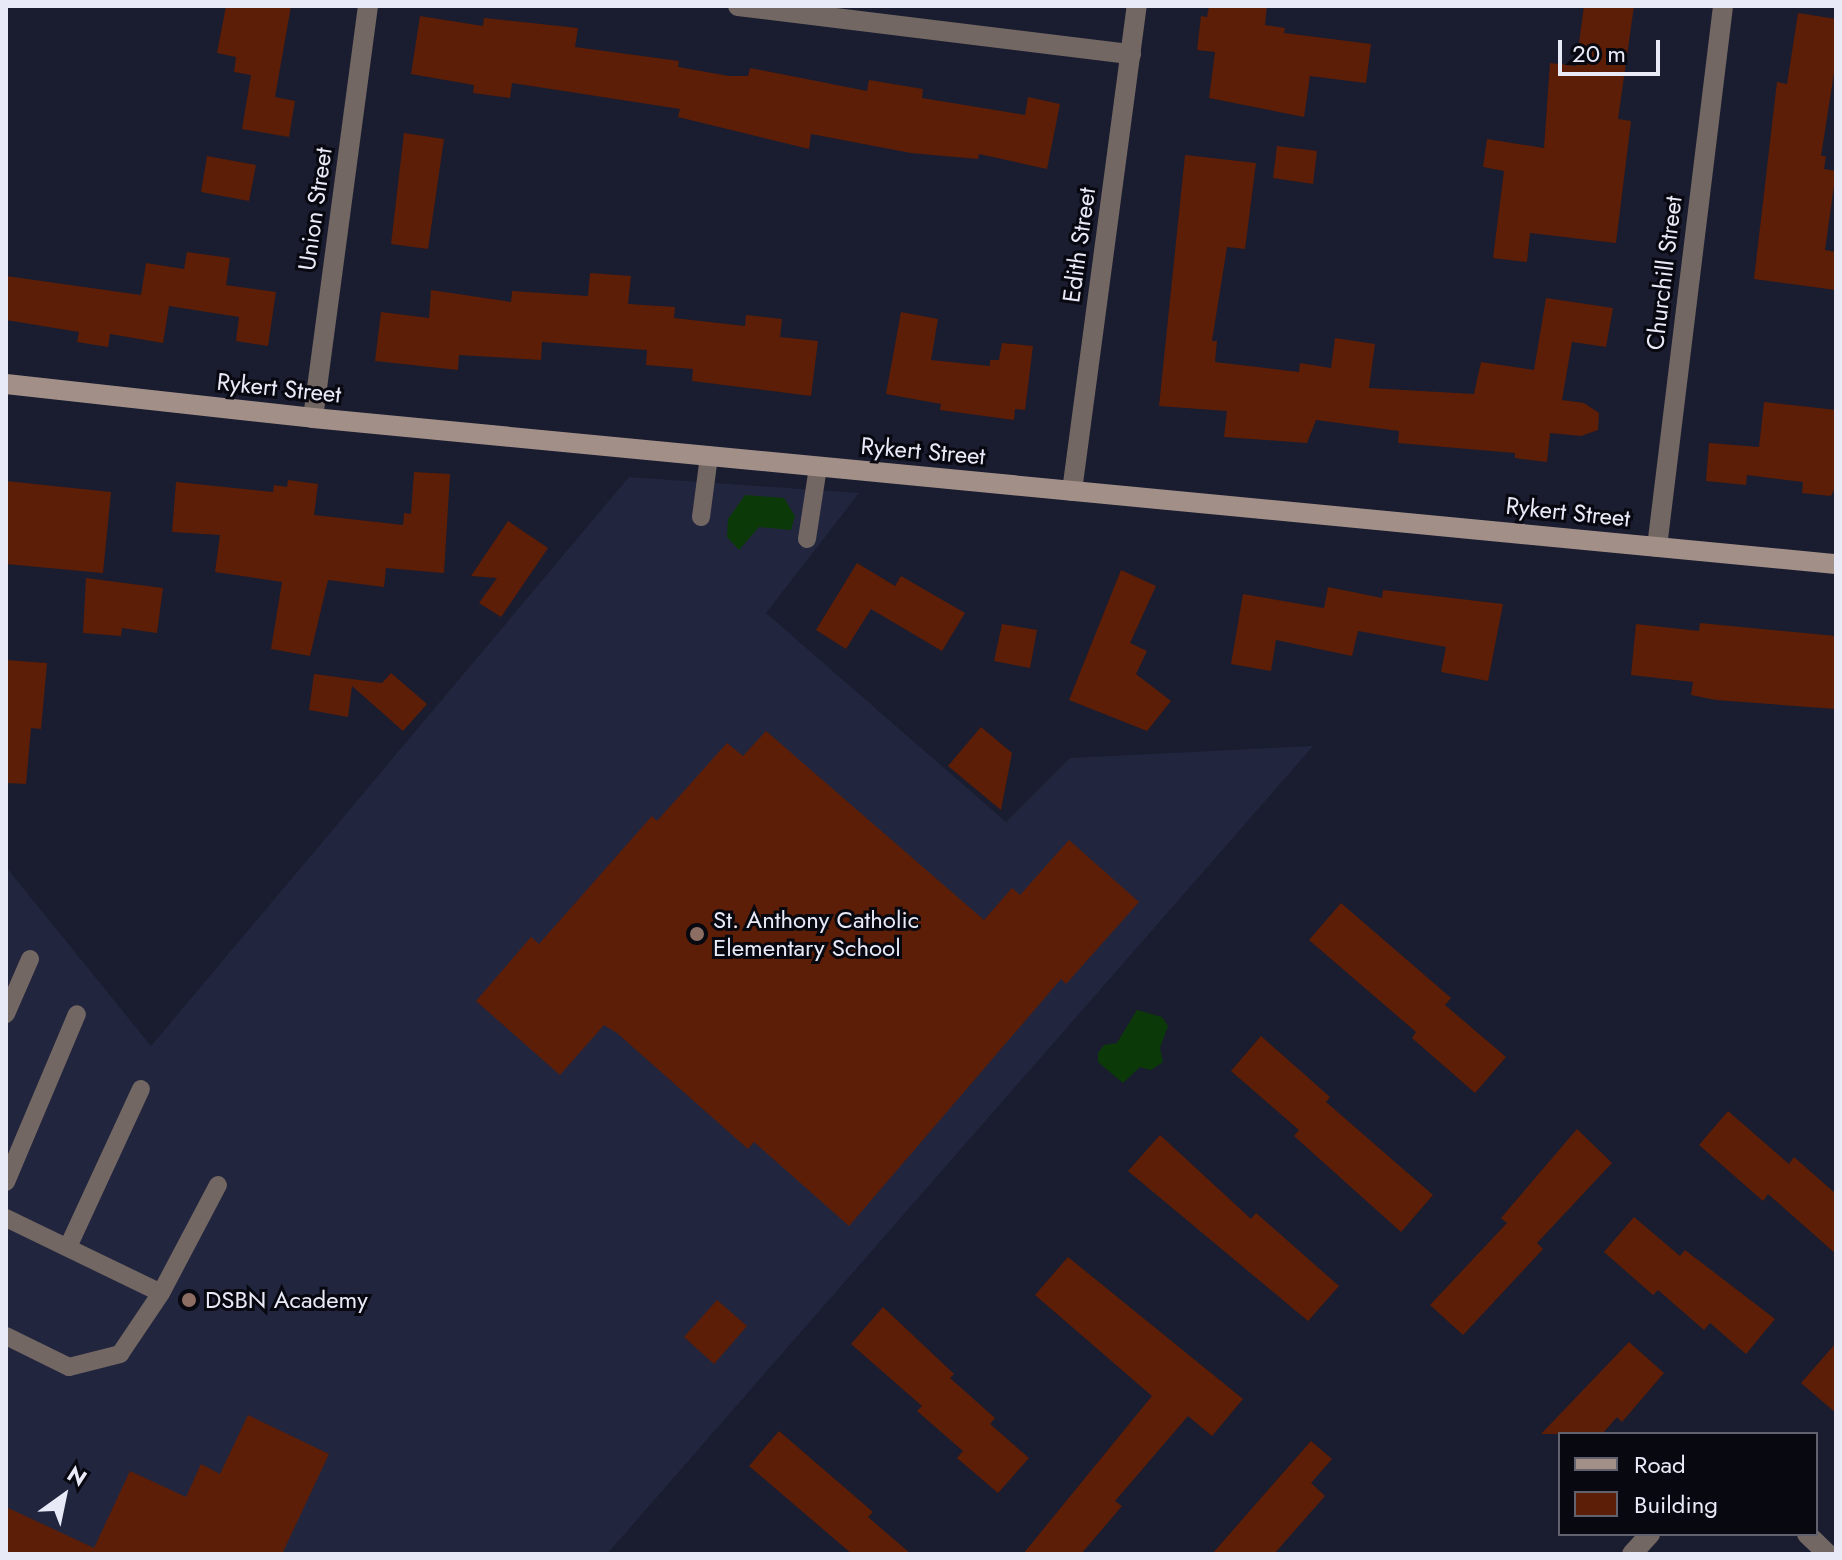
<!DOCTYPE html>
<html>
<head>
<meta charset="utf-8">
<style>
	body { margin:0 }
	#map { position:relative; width:1842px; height:1560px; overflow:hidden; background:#1a1c2f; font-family:Jost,sans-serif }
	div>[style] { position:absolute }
	.built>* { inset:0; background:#22253e }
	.green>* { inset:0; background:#0c3908 }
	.building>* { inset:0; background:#5c1e06 }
	.lane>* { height:18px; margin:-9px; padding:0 9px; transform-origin:9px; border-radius:9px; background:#726762 }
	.street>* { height:20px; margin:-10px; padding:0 10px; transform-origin:10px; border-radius:10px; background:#726762 }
	.secondary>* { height:20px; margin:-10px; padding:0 10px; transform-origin:10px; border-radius:10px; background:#a29088 }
	.dots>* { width:22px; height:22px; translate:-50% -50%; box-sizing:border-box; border:4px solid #070810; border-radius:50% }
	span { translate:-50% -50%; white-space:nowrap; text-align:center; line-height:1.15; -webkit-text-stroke:6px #070810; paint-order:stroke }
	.street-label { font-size:24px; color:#e8eaf8 }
	.poi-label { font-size:24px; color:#e8eaf8 }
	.left { translate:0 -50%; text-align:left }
	.frame { position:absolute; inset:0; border:8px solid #e8eaf8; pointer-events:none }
	.legend { position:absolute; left:1558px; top:1432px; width:260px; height:104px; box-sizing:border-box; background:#070810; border:2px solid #61626d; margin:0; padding:10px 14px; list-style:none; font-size:24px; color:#e8eaf8 }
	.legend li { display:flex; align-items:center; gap:16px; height:40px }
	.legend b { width:40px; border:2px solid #61626d }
	.north { position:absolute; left:24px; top:1456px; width:80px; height:80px; -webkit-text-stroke:6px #070810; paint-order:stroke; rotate:33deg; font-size:22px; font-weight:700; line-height:32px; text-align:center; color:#e8eaf8 }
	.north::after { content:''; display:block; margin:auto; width:28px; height:36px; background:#e8eaf8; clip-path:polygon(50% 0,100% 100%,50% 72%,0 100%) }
	.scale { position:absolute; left:1558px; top:40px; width:102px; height:36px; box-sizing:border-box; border:4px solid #e8eaf8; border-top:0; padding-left:10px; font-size:24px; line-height:28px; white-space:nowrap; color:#e8eaf8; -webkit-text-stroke:6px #070810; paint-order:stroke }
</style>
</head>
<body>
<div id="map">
	<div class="built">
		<i style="clip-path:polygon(629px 477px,859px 493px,766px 613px,1006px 822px,1070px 758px,1313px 746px,607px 1554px,6px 1554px,6px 867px,151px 1046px)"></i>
	</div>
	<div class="green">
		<i style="clip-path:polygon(745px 495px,784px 498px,795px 516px,791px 530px,759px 527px,739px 550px,727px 537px,728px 519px)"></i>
		<i style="clip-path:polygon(1137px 1010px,1162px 1017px,1168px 1026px,1160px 1048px,1163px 1062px,1151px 1070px,1140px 1067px,1123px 1083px,1098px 1062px,1098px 1053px,1104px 1045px,1117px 1043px)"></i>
	</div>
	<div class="building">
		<i style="clip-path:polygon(226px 6px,291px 6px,275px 97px,295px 101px,289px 137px,242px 129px,251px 75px,234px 72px,236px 57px,217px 53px)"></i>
		<i style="clip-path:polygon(1209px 6px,1267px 6px,1265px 25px,1285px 28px,1284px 33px,1371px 44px,1366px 83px,1310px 76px,1304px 117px,1209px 98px,1215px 52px,1197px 50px,1201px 16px,1207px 17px)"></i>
		<i style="clip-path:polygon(1584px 6px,1634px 6px,1618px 119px,1631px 121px,1616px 243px,1530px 233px,1527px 262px,1493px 258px,1504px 171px,1483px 167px,1487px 139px,1544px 148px,1550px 63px,1576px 66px)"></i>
		<i style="clip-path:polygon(1798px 13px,1836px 19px,1836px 60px,1821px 156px,1826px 156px,1824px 169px,1836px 171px,1825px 250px,1836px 252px,1836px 290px,1754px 279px,1777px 82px,1787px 84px)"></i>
		<i style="clip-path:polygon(420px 16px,483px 26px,484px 18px,578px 28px,575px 47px,679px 61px,678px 67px,729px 76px,748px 76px,750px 68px,867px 91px,869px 80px,923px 89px,922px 98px,1025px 115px,1028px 97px,1060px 104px,1047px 169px,979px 154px,978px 159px,911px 153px,811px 134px,809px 149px,678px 117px,680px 109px,512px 83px,510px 98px,473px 93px,474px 85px,411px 74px)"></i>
		<i style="clip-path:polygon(404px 133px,444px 139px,428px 249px,391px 244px)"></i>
		<i style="clip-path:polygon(1277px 146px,1317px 151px,1313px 184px,1273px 178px)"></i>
		<i style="clip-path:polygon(1185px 155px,1256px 163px,1245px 249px,1227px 247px,1212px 341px,1217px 341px,1215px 362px,1290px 371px,1299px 372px,1300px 363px,1331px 368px,1335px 338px,1375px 344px,1369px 388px,1474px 394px,1481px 362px,1534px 370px,1546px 298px,1613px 308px,1606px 347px,1572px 342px,1562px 400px,1584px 403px,1599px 413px,1598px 430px,1581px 436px,1550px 433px,1547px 462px,1515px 458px,1515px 453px,1398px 443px,1399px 431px,1316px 420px,1307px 443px,1224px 437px,1227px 411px,1159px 406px)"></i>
		<i style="clip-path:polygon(207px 156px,256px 165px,249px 201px,201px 192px)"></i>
		<i style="clip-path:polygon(187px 252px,230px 258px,226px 285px,276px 292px,268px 346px,236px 341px,239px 317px,169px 306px,163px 343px,110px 334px,108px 347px,77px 342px,79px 332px,6px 320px,6px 276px,141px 295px,146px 263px,184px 269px)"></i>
		<i style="clip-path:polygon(590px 273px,631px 276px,628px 304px,675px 307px,674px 318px,745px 326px,746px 315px,782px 319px,780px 337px,818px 341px,811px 396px,692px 381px,693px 369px,646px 365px,647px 350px,542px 342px,541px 360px,459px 355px,458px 370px,375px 361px,381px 312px,429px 318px,431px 290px,511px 302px,512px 291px,588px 296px)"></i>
		<i style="clip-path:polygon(901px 312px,938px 319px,931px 360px,990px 366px,990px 360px,999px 360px,1002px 343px,1033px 346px,1025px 410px,1015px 409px,1014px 420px,940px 410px,941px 404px,886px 394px)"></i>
		<i style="clip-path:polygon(1764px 402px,1836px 410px,1836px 485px,1831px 496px,1802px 493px,1803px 482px,1747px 475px,1746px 485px,1706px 481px,1709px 443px,1759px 447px)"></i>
		<i style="clip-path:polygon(414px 472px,450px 474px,444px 573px,386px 568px,384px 587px,328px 580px,310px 656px,271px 649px,282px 582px,215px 572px,220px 535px,172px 532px,176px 482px,273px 492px,274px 485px,287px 487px,288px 480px,318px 484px,314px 515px,403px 525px,404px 513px,411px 514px)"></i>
		<i style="clip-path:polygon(6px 481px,111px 492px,103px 573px,6px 564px)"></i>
		<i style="clip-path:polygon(508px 521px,548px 548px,501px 617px,479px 603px,497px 578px,471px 576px)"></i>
		<i style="clip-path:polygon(857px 563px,895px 586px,901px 576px,965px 613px,942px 651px,871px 609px,846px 649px,816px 630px)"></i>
		<i style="clip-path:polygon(1121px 570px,1156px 586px,1130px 643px,1147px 651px,1136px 674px,1171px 701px,1147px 731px,1069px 700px)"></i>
		<i style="clip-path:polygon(86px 578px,163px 588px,157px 633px,122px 628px,121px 636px,83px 633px)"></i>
		<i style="clip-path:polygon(1328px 587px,1382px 598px,1383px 590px,1503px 604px,1488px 681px,1441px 672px,1446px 647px,1358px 631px,1352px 656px,1276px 640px,1271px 671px,1231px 664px,1243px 594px,1324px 608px)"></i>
		<i style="clip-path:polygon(1700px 623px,1836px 636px,1836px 709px,1716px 700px,1691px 695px,1693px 682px,1631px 675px,1636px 624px,1699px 631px)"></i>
		<i style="clip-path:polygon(1002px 624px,1037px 630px,1030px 668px,994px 661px)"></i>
		<i style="clip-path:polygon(6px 660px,47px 663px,41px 729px,31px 728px,26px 784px,6px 783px)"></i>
		<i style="clip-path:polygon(391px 673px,427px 704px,403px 731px,352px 686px,348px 717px,309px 710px,314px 674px,382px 683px)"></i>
		<i style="clip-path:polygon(981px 727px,1012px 753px,1001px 810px,948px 766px)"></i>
		<i style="clip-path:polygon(766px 731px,984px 920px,1012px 888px,1020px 895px,1069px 840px,1139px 902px,1066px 984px,1061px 979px,849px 1226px,754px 1142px,748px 1149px,617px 1033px,604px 1025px,560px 1075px,476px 1001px,531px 937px,539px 944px,652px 816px,657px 821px,727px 743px,743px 756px)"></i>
		<i style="clip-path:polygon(1341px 903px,1451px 998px,1445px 1005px,1506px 1057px,1475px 1093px,1412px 1038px,1416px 1032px,1309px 940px)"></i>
		<i style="clip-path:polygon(1261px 1036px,1330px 1097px,1326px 1102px,1433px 1195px,1401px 1232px,1294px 1136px,1299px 1130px,1231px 1071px)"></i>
		<i style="clip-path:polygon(1728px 1111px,1789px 1164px,1794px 1157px,1836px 1194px,1836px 1254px,1768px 1194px,1763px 1201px,1699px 1145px)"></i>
		<i style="clip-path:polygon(1577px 1129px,1612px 1163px,1537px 1243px,1543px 1249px,1463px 1335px,1430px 1305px,1507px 1223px,1501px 1218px)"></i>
		<i style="clip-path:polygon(1160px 1135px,1251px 1219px,1256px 1213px,1339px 1286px,1308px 1321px,1128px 1171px)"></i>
		<i style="clip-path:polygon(1634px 1217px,1680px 1256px,1685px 1250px,1775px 1319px,1746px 1354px,1710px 1323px,1704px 1330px,1658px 1290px,1653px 1295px,1604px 1252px)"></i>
		<i style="clip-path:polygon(1068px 1257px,1243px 1399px,1212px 1436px,1188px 1416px,1115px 1501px,1122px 1506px,1081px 1554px,1023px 1554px,1152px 1396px,1035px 1295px)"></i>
		<i style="clip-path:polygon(717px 1300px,747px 1326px,714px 1364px,684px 1337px)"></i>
		<i style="clip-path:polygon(883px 1307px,954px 1374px,950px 1378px,995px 1418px,990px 1424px,1029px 1458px,998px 1493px,957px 1458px,963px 1451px,917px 1411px,922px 1406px,851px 1344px)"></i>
		<i style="clip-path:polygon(1629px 1342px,1664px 1373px,1622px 1422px,1617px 1417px,1602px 1434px,1541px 1434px)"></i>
		<i style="clip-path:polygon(1836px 1343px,1836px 1413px,1801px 1383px)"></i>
		<i style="clip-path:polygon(248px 1415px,329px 1454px,282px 1554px,6px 1554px,6px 1507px,94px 1548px,130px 1471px,186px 1497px,201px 1464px,220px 1474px)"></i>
		<i style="clip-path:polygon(779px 1431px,873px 1512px,868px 1517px,911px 1554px,852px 1554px,749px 1466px)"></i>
		<i style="clip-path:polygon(1311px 1441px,1332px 1459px,1311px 1483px,1325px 1496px,1274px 1554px,1212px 1554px)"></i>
	</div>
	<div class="lane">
		<i style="left:701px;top:517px;width:62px;rotate:-82.5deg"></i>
		<i style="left:807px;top:539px;width:73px;rotate:-81.3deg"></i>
		<i style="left:6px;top:1014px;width:60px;rotate:-66.4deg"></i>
		<i style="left:6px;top:1182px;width:182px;rotate:-67.1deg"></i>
		<i style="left:6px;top:1218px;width:172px;rotate:25.8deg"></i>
		<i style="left:68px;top:1247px;width:174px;rotate:-65.2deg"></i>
		<i style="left:6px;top:1336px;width:70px;rotate:26.2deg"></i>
		<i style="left:69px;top:1367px;width:53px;rotate:-14.3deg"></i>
		<i style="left:120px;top:1354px;width:73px;rotate:-56.1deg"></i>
		<i style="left:161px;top:1293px;width:122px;rotate:-62.2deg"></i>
	</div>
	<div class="street">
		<i style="left:738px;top:6px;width:396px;rotate:7deg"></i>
		<i style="left:313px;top:418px;width:416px;rotate:-82.4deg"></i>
		<i style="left:1072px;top:491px;width:489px;rotate:-82.4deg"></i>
		<i style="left:1657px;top:547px;width:545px;rotate:-83.04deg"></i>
		<i style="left:1807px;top:1534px;width:29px;rotate:44deg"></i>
		<i style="left:1632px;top:1554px;width:27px;rotate:-48deg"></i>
	</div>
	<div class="secondary">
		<i style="left:6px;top:384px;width:309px;rotate:6.3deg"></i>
		<i style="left:313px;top:418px;width:1530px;rotate:5.48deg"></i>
	</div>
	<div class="dots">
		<i style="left:697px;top:934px;background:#8d6e63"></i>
		<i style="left:189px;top:1300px;background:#8d6e63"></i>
	</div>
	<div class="street-label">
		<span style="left:315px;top:209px;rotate:-82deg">Union Street</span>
		<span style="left:1079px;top:245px;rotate:-82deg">Edith Street</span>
		<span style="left:1664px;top:273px;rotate:-83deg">Churchill Street</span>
		<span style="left:279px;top:388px;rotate:6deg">Rykert Street</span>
		<span style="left:923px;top:451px;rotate:5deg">Rykert Street</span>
		<span style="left:1568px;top:512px;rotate:6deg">Rykert Street</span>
	</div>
	<div class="poi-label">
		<span class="left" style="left:713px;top:934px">St. Anthony Catholic<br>Elementary School</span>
		<span class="left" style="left:205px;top:1300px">DSBN Academy</span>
	</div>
	<div class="frame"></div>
	<ul class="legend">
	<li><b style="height:10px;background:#a29088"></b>Road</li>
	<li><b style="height:22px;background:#5c1e06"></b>Building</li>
	</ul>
	<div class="north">N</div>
	<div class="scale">20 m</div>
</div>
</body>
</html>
